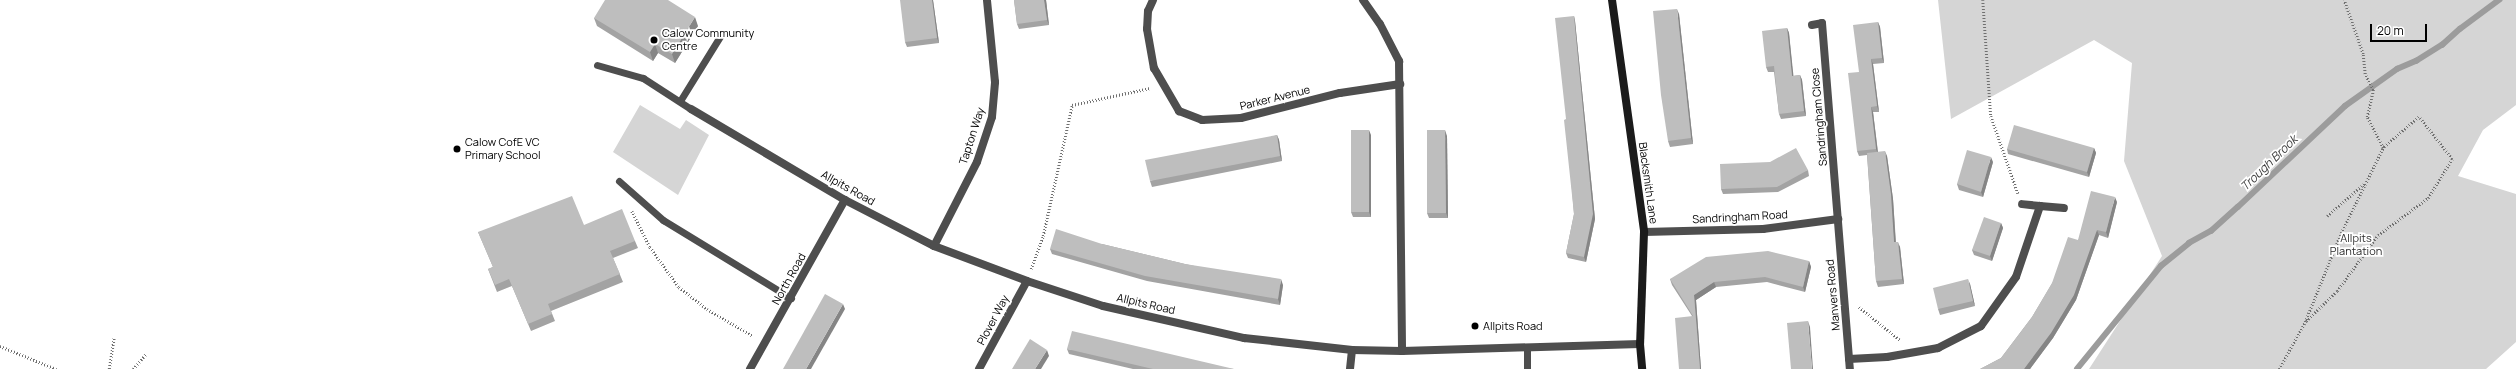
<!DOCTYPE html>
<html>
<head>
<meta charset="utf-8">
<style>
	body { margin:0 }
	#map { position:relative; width:2516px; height:369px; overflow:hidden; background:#fff; font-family:Manrope,sans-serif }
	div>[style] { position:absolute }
	.green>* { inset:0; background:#d5d5d5 }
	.stream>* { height:5.5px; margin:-2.75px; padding:0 2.75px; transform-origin:2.75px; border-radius:2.75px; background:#9c9c9c }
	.path>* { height:2.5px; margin-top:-1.25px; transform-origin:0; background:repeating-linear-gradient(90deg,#707070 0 1px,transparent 0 3px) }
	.lane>* { height:7px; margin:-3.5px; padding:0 3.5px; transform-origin:3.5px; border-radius:3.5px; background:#4e4e4e }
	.street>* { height:8px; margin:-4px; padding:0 4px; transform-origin:4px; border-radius:4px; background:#4e4e4e }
	.secondary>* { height:8px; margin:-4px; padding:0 4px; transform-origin:4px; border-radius:4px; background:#1b1b1b }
	.wall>* { inset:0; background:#a3a3a3 }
	.shaded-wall>* { inset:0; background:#858585 }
	.building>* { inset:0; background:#bebebe }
	.dots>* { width:11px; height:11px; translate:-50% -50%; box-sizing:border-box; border:2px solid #fff; border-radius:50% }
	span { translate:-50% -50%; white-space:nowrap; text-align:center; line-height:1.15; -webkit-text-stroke:3.5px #fff; paint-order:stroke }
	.poi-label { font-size:11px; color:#000 }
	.left { translate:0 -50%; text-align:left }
	.street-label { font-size:11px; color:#000 }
	.park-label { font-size:11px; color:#2c2c2c }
	.water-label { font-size:12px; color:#3d3d3d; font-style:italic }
	.scale { position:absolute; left:2370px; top:24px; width:57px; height:18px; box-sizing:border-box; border:2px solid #000; border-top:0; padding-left:5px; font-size:12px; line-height:14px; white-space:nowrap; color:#000; -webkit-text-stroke:3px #fff; paint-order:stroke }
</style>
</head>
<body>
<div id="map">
	<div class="green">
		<i style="clip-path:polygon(1938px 0,2516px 0,2516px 105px,2483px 130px,2458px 176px,2516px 194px,2516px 342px,2486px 369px,2089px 369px,2162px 256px,2124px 161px,2132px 63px,2094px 40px,1951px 119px)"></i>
		<i style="clip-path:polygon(640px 105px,680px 129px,686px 120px,709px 135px,678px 195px,613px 152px)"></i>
	</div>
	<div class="stream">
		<i style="left:2077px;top:369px;width:133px;rotate:-50.8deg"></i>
		<i style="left:2161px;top:266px;width:36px;rotate:-39deg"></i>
		<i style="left:2189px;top:243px;width:25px;rotate:-29deg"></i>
		<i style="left:2211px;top:231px;width:36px;rotate:-42deg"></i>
		<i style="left:2238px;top:207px;width:147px;rotate:-43.3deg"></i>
		<i style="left:2345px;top:106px;width:64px;rotate:-35.4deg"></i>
		<i style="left:2397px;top:69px;width:21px;rotate:-23deg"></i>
		<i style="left:2416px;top:61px;width:31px;rotate:-32deg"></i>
		<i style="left:2442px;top:45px;width:24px;rotate:-42deg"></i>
		<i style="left:2460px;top:29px;width:49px;rotate:-36.6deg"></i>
	</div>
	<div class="path">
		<i style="left:1983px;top:0;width:116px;rotate:86.1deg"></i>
		<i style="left:1991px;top:116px;width:82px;rotate:70.7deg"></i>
		<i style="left:632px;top:211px;width:40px;rotate:63.4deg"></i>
		<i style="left:650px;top:247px;width:49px;rotate:54.1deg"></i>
		<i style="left:679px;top:287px;width:36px;rotate:38deg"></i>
		<i style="left:707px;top:309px;width:53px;rotate:30.4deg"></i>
		<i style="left:2327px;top:216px;width:50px;rotate:-41deg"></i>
		<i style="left:1031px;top:269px;width:35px;rotate:-70deg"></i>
		<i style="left:1043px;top:236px;width:134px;rotate:-77.5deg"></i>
		<i style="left:1072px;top:105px;width:80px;rotate:-12.3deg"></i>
		<i style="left:1859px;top:307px;width:53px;rotate:38.8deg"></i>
		<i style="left:2306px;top:321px;width:43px;rotate:-44.1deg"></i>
		<i style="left:2337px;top:291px;width:69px;rotate:-53.8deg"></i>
		<i style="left:2378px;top:235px;width:62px;rotate:-36.5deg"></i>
		<i style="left:2428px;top:198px;width:46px;rotate:-58.4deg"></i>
		<i style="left:2452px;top:159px;width:53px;rotate:-128.2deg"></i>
		<i style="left:2419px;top:117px;width:48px;rotate:139.3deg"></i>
		<i style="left:0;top:346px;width:61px;rotate:22.3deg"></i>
		<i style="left:109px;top:369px;width:32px;rotate:-81deg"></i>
		<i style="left:133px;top:369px;width:20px;rotate:-49deg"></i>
		<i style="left:2279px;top:369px;width:54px;rotate:-61deg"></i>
		<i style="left:2305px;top:322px;width:96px;rotate:-68deg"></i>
		<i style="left:2341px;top:233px;width:95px;rotate:-63.7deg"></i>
		<i style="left:2383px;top:148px;width:35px;rotate:-117deg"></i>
		<i style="left:2367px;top:117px;width:28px;rotate:-77deg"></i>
		<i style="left:2373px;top:90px;width:18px;rotate:-117deg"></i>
		<i style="left:2365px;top:74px;width:20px;rotate:-96deg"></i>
		<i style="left:2363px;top:54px;width:57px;rotate:-109.4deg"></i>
	</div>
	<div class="lane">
		<i style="left:597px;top:65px;width:48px;rotate:15.8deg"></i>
		<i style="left:643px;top:78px;width:57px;rotate:32.9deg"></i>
		<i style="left:680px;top:101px;width:78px;rotate:-58.2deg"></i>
		<i style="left:619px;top:181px;width:59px;rotate:41.6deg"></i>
		<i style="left:663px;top:220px;width:150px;rotate:31.4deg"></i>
		<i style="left:1527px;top:347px;width:22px;rotate:90deg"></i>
	</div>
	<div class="street">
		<i style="left:1153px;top:0;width:12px;rotate:114deg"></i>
		<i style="left:1148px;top:11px;width:18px;rotate:93deg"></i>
		<i style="left:1147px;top:29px;width:40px;rotate:80deg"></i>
		<i style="left:1154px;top:68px;width:50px;rotate:59.8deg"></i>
		<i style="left:1179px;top:111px;width:25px;rotate:21deg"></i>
		<i style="left:1202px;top:120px;width:39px;rotate:-3deg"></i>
		<i style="left:1241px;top:118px;width:102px;rotate:-14.2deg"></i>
		<i style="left:1340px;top:93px;width:61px;rotate:-8.5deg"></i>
		<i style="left:1363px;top:0;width:29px;rotate:55deg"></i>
		<i style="left:1380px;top:24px;width:42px;rotate:62.8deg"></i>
		<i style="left:1399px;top:61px;width:290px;rotate:89.4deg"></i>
		<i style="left:1812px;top:25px;width:10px;rotate:-11deg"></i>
		<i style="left:1822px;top:23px;width:347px;rotate:85.4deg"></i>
		<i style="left:691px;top:109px;width:179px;rotate:30.6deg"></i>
		<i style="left:845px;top:200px;width:100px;rotate:27.3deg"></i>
		<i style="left:934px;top:246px;width:99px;rotate:20.6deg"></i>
		<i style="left:1027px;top:281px;width:80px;rotate:18.2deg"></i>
		<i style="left:1103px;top:306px;width:145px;rotate:12.8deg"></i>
		<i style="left:1244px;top:338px;width:109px;rotate:6.3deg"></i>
		<i style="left:1352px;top:350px;width:50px;rotate:1.1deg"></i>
		<i style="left:1402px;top:351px;width:238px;rotate:-1.7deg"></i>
		<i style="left:2040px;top:206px;width:24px;rotate:5deg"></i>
		<i style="left:1644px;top:232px;width:119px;rotate:-1.4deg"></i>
		<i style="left:1763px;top:229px;width:76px;rotate:-7.6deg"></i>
		<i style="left:934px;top:246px;width:94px;rotate:-62.9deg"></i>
		<i style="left:977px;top:162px;width:47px;rotate:-71.6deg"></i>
		<i style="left:992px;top:117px;width:35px;rotate:-85deg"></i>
		<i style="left:995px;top:82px;width:82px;rotate:-95.6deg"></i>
		<i style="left:1849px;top:359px;width:38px;rotate:-3deg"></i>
		<i style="left:1887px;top:357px;width:52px;rotate:-10deg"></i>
		<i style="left:1938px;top:348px;width:48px;rotate:-27.1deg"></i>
		<i style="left:1981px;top:326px;width:60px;rotate:-54.5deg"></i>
		<i style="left:2016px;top:277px;width:75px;rotate:-71.3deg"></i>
		<i style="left:2040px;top:206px;width:18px;rotate:-174deg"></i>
		<i style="left:750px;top:369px;width:194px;rotate:-60.7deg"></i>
		<i style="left:979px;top:369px;width:100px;rotate:-61.4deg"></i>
		<i style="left:1350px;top:369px;width:19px;rotate:-84deg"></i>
	</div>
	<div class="secondary">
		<i style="left:1612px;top:0;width:234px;rotate:82.1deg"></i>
		<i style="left:1644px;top:232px;width:112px;rotate:92deg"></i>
		<i style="left:1640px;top:344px;width:25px;rotate:85deg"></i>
	</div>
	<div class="wall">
		<i style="clip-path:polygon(933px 0,939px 43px,907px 47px,905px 42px)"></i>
		<i style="clip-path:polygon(1014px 0,1046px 0,1049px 25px,1019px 29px,1017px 24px)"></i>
		<i style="clip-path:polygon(1679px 14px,1693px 144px,1670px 147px,1668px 141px)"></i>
		<i style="clip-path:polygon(1574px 16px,1575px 21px,1595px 219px,1586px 262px,1568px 258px,1566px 253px,1574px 214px,1566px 119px)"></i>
		<i style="clip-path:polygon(594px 18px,698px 26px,675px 63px,658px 53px,653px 61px,597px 26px)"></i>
		<i style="clip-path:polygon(1878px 22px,1880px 27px,1884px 63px,1873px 64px,1879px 112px,1873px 112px,1878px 152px,1887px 156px,1893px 199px,1896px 242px,1900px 247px,1904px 284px,1878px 287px,1876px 281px,1867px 155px,1859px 156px,1857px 151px,1859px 72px)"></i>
		<i style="clip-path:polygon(1787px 28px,1789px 33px,1793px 76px,1800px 75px,1802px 80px,1806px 116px,1781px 119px,1779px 114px,1774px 72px,1768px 72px,1766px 67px)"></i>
		<i style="clip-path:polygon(1277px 135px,1279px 140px,1282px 161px,1152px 187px,1150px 181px)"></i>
		<i style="clip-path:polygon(1371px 135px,1371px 217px,1353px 217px,1351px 212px)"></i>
		<i style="clip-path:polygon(1447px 136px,1448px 218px,1429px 218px,1427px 213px)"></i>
		<i style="clip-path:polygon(2094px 148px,2096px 153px,2089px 177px,2008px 154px,2007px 149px)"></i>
		<i style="clip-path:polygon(1993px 162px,1983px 197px,1959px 190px,1957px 184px)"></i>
		<i style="clip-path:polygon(1808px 170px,1809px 176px,1778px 192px,1723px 194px,1721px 189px)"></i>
		<i style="clip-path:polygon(2117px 202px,2108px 238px,2099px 235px,2076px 300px,2053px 338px,2030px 369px,1980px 369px,2001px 358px,2032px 317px,2078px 240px)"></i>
		<i style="clip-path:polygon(2001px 223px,2003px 228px,1992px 261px,1974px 255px,1972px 250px)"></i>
		<i style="clip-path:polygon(584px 225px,635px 241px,638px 248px,613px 258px,623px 282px,551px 311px,555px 321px,531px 331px,512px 286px,497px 292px,488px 269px,493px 267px,478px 232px)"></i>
		<i style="clip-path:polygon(1102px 244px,1185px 264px,1283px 285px,1280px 305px,1147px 281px,1052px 254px,1050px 249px)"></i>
		<i style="clip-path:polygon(1809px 261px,1811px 267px,1805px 292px,1767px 282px,1716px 287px,1696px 300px,1701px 369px,1679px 369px,1692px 316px,1672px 285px,1670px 279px)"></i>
		<i style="clip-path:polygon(1970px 284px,1975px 306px,1940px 315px,1938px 309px)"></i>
		<i style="clip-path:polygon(1067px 349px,1234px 369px,1133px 369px,1069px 354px)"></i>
	</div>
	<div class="shaded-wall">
		<i style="clip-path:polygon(932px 0,933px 0,939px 43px,937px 38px)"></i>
		<i style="clip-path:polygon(1044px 0,1046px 0,1049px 25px,1047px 20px)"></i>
		<i style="clip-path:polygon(1677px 9px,1679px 14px,1693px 144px,1691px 138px)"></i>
		<i style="clip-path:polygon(1574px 16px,1575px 21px,1595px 219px,1586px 262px,1584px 257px)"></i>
		<i style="clip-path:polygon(695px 17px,698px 26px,675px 63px,672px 54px)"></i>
		<i style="clip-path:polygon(1878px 22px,1880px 27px,1884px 63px,1882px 58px)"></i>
		<i style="clip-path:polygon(1787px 28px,1789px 33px,1794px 81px,1792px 76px)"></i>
		<i style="clip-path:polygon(655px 44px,658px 53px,653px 61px,650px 52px)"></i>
		<i style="clip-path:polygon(1871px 59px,1873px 64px,1879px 112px,1877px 106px)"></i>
		<i style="clip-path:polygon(1800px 75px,1802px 80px,1806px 116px,1804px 111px)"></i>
		<i style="clip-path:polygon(1871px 107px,1873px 112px,1878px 154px,1876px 149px)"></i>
		<i style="clip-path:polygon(1369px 130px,1371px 135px,1371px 217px,1369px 212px)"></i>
		<i style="clip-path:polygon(1445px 130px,1447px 136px,1448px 218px,1446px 213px)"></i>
		<i style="clip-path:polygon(1277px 135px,1279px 140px,1282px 161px,1280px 156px)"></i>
		<i style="clip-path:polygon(2094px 148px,2096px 153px,2089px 177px,2087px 172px)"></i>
		<i style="clip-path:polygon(1885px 151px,1887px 156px,1893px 199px,1896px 248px,1894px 242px)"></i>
		<i style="clip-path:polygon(1991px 157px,1993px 162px,1983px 197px,1981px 192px)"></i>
		<i style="clip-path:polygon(2115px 197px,2117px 202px,2108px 238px,2106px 232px)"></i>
		<i style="clip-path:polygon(2001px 223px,2003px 228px,1992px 261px,1990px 256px)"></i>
		<i style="clip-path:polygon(2097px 230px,2099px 235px,2076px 300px,2053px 338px,2030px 369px,2024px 369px)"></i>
		<i style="clip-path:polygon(1898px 242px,1900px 247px,1904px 284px,1902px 279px)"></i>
		<i style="clip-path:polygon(1809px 261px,1811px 267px,1805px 292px,1803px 287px)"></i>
		<i style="clip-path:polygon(1281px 279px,1283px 285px,1280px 305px,1278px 299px)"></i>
		<i style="clip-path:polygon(1968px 279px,1970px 284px,1975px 306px,1973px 301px)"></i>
		<i style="clip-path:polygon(1714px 282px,1716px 287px,1696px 300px,1701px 369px,1700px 369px,1694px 295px)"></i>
		<i style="clip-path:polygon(843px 304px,845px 309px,811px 369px,806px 369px)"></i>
		<i style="clip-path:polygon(1808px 321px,1810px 327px,1813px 369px,1812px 369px)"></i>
		<i style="clip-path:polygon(1047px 350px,1049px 356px,1041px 369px,1035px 369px)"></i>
	</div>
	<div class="building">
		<i style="clip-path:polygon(605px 0,668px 0,695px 17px,672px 54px,655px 44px,650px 52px,594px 18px)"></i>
		<i style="clip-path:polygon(900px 0,932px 0,937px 38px,905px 42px)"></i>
		<i style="clip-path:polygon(1014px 0,1044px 0,1047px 20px,1017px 24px)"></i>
		<i style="clip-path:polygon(1677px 9px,1691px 138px,1668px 141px,1661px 95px,1653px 11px)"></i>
		<i style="clip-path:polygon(1574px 16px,1593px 214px,1584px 257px,1566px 253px,1574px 214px,1564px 120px,1566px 119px,1555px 18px)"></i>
		<i style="clip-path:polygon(1878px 22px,1882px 58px,1871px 59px,1877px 106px,1871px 107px,1876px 149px,1857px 151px,1848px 73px,1859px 72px,1853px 25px)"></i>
		<i style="clip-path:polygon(1787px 28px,1792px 76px,1800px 75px,1804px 111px,1779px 114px,1774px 66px,1766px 67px,1762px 31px)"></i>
		<i style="clip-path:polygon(2014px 125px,2094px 148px,2087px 172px,2007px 149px)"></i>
		<i style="clip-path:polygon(1351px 130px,1369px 130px,1369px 212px,1351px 212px)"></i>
		<i style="clip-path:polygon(1427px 130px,1445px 130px,1446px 213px,1427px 213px)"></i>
		<i style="clip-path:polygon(1277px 135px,1280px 156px,1150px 181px,1145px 160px)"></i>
		<i style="clip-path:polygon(1796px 148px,1808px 170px,1777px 187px,1721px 189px,1720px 164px,1770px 162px)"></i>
		<i style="clip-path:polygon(1967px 150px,1991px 157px,1981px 192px,1957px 184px)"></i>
		<i style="clip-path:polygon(1885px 151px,1891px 194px,1894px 242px,1898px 242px,1902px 279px,1876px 281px,1867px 153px)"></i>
		<i style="clip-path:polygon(2091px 191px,2115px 197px,2106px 232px,2097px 230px,2074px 295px,2051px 333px,2024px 369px,1980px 369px,2001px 358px,2032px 317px,2052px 283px,2068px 237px,2078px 240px)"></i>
		<i style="clip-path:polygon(572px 196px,584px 225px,622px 209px,635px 241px,610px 251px,620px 274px,548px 304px,552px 314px,528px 324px,509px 279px,495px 285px,488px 269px,493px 267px,478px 232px)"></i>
		<i style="clip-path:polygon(1984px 217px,2001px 223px,1990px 256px,1972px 250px)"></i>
		<i style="clip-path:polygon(1056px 229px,1102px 244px,1185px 264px,1281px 279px,1278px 299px,1145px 276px,1050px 249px)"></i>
		<i style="clip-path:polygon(1768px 251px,1809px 261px,1803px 287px,1765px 277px,1714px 282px,1694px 295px,1700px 369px,1679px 369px,1675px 318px,1693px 316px,1670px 279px,1706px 257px)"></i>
		<i style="clip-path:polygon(1968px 279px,1973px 301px,1938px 309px,1933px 288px)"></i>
		<i style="clip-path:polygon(825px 294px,843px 304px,806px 369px,783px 369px)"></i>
		<i style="clip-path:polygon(1808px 321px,1812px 369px,1791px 369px,1787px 323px)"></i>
		<i style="clip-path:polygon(1072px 331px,1234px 369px,1153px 369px,1067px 349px)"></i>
		<i style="clip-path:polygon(1030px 339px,1047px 350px,1035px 369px,1012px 369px)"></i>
	</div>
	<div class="dots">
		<i style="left:654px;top:40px;background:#000"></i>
		<i style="left:457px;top:149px;background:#000"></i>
		<i style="left:1475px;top:326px;background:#000"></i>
	</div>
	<div class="poi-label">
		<span class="left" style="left:662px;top:40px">Calow Community<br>Centre</span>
		<span class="left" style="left:465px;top:149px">Calow CofE VC<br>Primary School</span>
		<span class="left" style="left:1483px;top:326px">Allpits Road</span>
	</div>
	<div class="street-label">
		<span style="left:1275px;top:98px;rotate:-14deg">Parker Avenue</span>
		<span style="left:1819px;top:117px;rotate:-95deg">Sandringham Close</span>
		<span style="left:972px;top:136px;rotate:-72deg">Tapton Way</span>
		<span style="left:1648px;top:183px;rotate:82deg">Blacksmith Lane</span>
		<span style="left:848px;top:188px;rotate:29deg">Allpits Road</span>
		<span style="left:1740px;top:217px;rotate:-3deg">Sandringham Road</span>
		<span style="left:789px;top:279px;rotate:-61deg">North Road</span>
		<span style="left:1833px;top:295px;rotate:-95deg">Manvers Road</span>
		<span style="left:1146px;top:304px;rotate:13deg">Allpits Road</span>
		<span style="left:993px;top:320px;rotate:-62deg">Plover Way</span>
	</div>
	<div class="park-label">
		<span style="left:2356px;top:245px">Allpits<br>Plantation</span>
	</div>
	<div class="water-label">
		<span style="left:2269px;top:163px;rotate:-44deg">Trough Brook</span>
	</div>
	<div class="scale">20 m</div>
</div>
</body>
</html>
